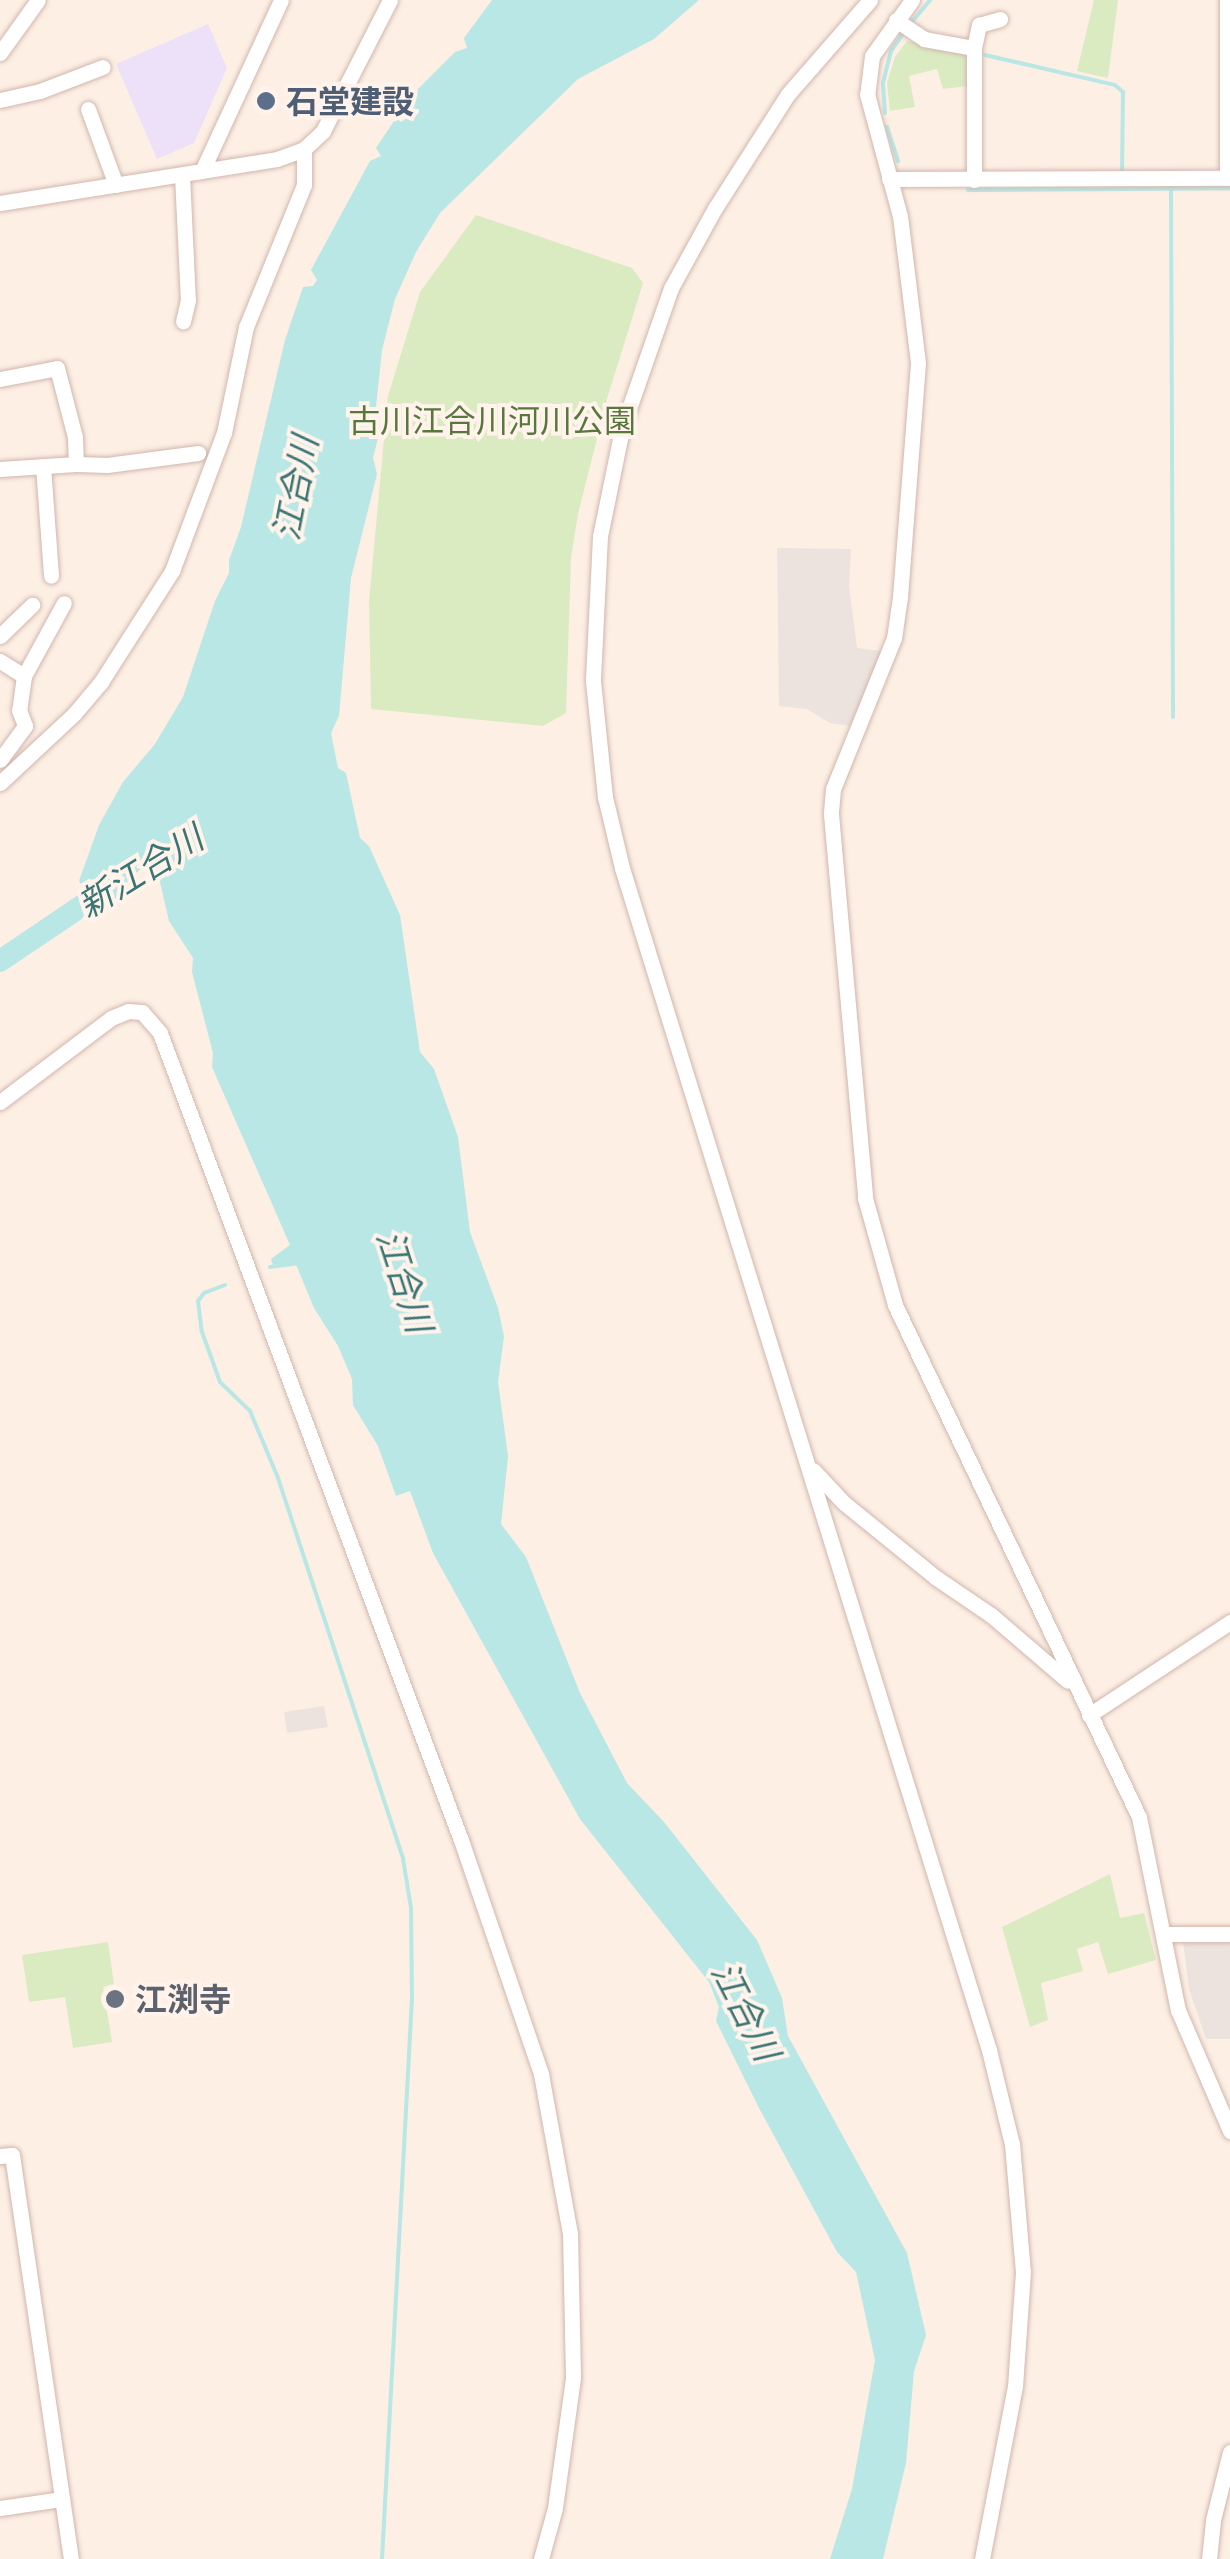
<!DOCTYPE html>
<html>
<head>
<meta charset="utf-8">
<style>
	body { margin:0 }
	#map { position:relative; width:1230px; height:2559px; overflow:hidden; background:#fdefe4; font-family:Manrope,"Noto Sans JP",sans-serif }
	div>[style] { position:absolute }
	.industrial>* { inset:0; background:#ece3de }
	.education>* { inset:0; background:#ece1f9 }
	.green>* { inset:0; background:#daebc2 }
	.water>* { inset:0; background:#b8e7e5 }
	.stream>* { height:4px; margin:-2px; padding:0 2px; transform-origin:2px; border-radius:2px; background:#b8e7e5 }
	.river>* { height:22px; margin:-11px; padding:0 11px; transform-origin:11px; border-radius:11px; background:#b8e7e5 }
	.roads { filter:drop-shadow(0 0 2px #d1b6ad) drop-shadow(0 0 2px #d1b6ad) }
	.minor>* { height:15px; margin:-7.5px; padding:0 7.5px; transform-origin:7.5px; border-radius:7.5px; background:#fff }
	.dots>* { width:28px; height:28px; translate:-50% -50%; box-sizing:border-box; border:5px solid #fff3eb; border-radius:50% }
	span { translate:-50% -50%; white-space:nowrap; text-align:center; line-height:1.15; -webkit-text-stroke:8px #fff3eb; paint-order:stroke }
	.service-label { font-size:32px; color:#4e5e75; font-weight:700 }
	.left { translate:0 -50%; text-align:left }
	.park-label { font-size:32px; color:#58773d }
	.worship-label { font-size:32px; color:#5b616d; font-weight:700 }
	.water-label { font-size:35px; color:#397574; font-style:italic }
</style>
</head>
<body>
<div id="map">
	<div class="industrial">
		<i style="clip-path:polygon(777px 548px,851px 549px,849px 586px,857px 648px,882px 651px,851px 726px,830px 723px,807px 709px,779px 706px)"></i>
		<i style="clip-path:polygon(324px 1706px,328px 1727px,287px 1733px,284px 1712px)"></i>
		<i style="clip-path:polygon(1230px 1940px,1230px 2039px,1206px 2039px,1189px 1989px,1183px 1941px)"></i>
	</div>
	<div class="education">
		<i style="clip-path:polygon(208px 24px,227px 68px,194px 143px,157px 159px,116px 64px)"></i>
	</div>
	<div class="green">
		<i style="clip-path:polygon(1094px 0,1118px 0,1108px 78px,1077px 71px)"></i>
		<i style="clip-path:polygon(907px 41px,963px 53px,968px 60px,967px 86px,943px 89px,937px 69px,909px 76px,915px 107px,890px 111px,887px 83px,895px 57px)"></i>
		<i style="clip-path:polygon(476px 215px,632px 268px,643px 283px,607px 399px,578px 514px,571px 558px,566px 713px,543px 726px,371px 709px,369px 601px,388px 396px,420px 292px)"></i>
		<i style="clip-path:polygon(1110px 1874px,1120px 1918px,1144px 1913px,1156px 1960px,1108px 1974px,1098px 1942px,1077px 1949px,1083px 1971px,1041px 1983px,1048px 2020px,1030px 2027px,1002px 1927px)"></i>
		<i style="clip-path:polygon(108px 1942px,114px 1984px,103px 1987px,112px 2042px,73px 2048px,65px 1997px,29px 2002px,22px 1955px)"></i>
	</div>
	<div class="water">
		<i style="clip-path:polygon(492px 0,699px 0,654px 39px,578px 79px,440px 213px,416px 252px,395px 299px,382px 350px,375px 416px,380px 430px,373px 458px,377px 474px,351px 578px,339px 716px,331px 733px,338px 768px,346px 773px,360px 838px,369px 846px,400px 915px,420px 1052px,434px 1069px,458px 1137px,470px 1232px,498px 1308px,504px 1336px,498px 1382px,508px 1456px,501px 1524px,526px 1557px,580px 1693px,627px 1783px,664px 1822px,757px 1940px,782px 1998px,788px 2036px,907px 2253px,926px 2335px,914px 2371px,906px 2463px,883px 2559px,830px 2559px,852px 2489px,875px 2360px,856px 2272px,837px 2252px,759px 2108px,716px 2021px,719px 2007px,709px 1982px,580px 1819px,433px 1553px,410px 1491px,396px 1496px,378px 1446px,353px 1405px,352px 1379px,338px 1346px,314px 1308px,295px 1262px,273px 1265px,271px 1259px,290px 1245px,212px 1067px,213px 1053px,192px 972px,193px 958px,169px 921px,159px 878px,144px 866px,120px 888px,120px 899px,97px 908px,79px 881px,99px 825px,123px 782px,155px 744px,183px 697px,215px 601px,229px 573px,229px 560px,241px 527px,285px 340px,303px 287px,313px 286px,317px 280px,311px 270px,370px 161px,381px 156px,376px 148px,396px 118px,401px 122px,410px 116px,403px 104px,455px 52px,467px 48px,464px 38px)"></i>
	</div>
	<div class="stream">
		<i style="left:911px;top:23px;width:30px;rotate:-50deg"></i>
		<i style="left:985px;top:55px;width:133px;rotate:13deg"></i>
		<i style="left:1115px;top:85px;width:11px;rotate:41deg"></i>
		<i style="left:1123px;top:92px;width:80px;rotate:90.7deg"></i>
		<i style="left:885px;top:113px;width:30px;rotate:-94deg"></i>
		<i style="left:883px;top:83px;width:33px;rotate:-76deg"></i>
		<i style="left:891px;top:51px;width:24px;rotate:-55deg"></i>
		<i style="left:887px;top:127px;width:36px;rotate:72deg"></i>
		<i style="left:1171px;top:188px;width:529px;rotate:89.78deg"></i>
		<i style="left:968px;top:190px;width:262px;rotate:-0.4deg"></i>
		<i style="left:270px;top:1267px;width:29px;rotate:-8deg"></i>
		<i style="left:225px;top:1285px;width:22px;rotate:159deg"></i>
		<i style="left:204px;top:1293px;width:10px;rotate:127deg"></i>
		<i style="left:198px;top:1301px;width:31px;rotate:83deg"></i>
		<i style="left:202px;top:1332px;width:53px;rotate:70.2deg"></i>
		<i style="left:220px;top:1382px;width:42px;rotate:44deg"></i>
		<i style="left:250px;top:1411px;width:73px;rotate:67.3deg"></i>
		<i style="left:278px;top:1478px;width:401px;rotate:71.8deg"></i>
		<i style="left:403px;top:1859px;width:50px;rotate:80.7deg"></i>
		<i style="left:411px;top:1908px;width:90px;rotate:89.4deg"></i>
		<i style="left:412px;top:1998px;width:562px;rotate:93.06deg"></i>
	</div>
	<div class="river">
		<i style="left:0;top:961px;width:141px;rotate:-34deg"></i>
	</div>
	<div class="roads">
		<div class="minor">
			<i style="left:870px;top:0;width:125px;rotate:131.1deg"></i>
			<i style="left:788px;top:94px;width:135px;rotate:122.6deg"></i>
			<i style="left:715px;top:208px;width:91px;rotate:118.8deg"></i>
			<i style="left:671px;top:288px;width:149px;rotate:109.2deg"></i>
			<i style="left:622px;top:429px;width:109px;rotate:101.6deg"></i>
			<i style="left:600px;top:536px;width:145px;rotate:92.8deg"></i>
			<i style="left:593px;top:681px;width:117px;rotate:84.1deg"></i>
			<i style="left:605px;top:797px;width:73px;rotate:76.5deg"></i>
			<i style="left:622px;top:868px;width:1238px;rotate:72.75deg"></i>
			<i style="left:989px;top:2050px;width:97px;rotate:76.3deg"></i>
			<i style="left:1012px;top:2144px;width:128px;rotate:85.1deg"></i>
			<i style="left:1023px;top:2272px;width:114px;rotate:94deg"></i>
			<i style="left:1015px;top:2386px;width:176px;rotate:100.8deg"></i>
			<i style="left:912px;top:0;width:69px;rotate:125.5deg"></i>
			<i style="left:872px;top:56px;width:38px;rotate:97deg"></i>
			<i style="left:867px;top:94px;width:126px;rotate:74.9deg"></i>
			<i style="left:900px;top:216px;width:148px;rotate:83deg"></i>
			<i style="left:918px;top:363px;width:235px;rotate:94.4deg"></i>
			<i style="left:900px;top:597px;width:41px;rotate:98.3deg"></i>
			<i style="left:894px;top:638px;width:163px;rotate:112deg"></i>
			<i style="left:833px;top:789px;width:25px;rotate:95deg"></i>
			<i style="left:831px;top:814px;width:386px;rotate:84.9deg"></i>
			<i style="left:865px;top:1198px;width:111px;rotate:74.3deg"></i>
			<i style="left:895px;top:1305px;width:567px;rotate:64.52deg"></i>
			<i style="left:1139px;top:1817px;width:197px;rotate:78.6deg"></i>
			<i style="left:1178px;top:2010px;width:132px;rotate:66.7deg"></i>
			<i style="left:896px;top:20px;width:34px;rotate:34deg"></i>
			<i style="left:924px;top:39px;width:51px;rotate:10.2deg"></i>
			<i style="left:974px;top:48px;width:132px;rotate:90deg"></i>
			<i style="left:974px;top:48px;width:24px;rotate:-78deg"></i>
			<i style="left:979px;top:25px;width:22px;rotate:-16deg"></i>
			<i style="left:0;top:53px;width:65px;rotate:-54.4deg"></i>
			<i style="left:0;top:100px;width:41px;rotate:-12.7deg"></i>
			<i style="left:40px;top:91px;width:67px;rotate:-20.9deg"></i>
			<i style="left:88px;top:109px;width:81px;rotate:69.8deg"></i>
			<i style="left:202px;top:171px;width:188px;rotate:-65.2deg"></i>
			<i style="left:182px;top:175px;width:125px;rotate:87.3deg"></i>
			<i style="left:188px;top:300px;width:22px;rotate:103deg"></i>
			<i style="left:1227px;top:178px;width:178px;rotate:-90deg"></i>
			<i style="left:889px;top:179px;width:341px;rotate:-0.2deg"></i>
			<i style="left:0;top:203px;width:280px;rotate:-9deg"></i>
			<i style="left:277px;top:159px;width:29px;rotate:-20deg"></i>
			<i style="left:304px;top:149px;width:26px;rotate:-43deg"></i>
			<i style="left:323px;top:131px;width:147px;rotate:-62.9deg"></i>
			<i style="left:0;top:379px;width:58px;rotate:-10.9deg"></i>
			<i style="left:57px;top:368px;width:71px;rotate:75.4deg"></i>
			<i style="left:75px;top:437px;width:27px;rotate:88deg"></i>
			<i style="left:76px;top:464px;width:31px;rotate:2deg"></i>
			<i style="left:107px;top:465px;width:92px;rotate:-7.5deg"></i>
			<i style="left:43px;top:466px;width:110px;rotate:85.8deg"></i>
			<i style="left:0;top:469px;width:76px;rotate:-3.8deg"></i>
			<i style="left:0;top:636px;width:45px;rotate:-44.1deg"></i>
			<i style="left:0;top:661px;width:28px;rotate:32deg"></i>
			<i style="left:24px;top:676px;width:34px;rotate:98deg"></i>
			<i style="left:19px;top:710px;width:17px;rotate:69deg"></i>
			<i style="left:25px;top:726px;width:42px;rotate:126.3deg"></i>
			<i style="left:24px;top:676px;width:83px;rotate:-61.3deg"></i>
			<i style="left:0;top:783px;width:101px;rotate:-43deg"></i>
			<i style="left:74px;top:714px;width:42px;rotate:-49.8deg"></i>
			<i style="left:101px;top:682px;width:132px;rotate:-57.4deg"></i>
			<i style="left:172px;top:571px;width:147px;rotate:-69.4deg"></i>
			<i style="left:224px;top:433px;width:108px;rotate:-78.3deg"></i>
			<i style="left:246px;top:327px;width:153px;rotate:-67.8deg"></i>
			<i style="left:304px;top:185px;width:36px;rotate:-90deg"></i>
			<i style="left:0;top:1102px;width:139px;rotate:-37.1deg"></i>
			<i style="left:111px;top:1018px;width:18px;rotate:-22deg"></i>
			<i style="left:128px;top:1011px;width:14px;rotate:4deg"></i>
			<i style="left:142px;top:1012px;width:28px;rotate:49deg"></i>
			<i style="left:160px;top:1033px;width:861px;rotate:69.55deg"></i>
			<i style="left:461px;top:1840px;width:247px;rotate:71.1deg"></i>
			<i style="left:541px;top:2074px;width:162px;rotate:79.7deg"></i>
			<i style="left:570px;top:2233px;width:145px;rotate:88.8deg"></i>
			<i style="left:573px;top:2378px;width:131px;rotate:97.9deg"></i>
			<i style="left:555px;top:2508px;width:53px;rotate:105.4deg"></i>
			<i style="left:813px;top:1470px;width:45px;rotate:46.8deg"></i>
			<i style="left:844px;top:1503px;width:117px;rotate:39.1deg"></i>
			<i style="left:935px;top:1577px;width:68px;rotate:34.2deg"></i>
			<i style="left:991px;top:1615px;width:101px;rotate:40.6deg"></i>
			<i style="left:1089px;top:1715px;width:169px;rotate:-33.4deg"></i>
			<i style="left:1164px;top:1934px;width:66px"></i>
			<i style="left:0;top:2156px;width:12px;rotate:-5deg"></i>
			<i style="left:12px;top:2155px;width:408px;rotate:81.7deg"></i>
			<i style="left:0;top:2508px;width:63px;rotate:-8.3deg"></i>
			<i style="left:1209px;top:2559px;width:39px;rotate:-84deg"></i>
			<i style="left:1213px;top:2520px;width:70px;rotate:-76deg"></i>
		</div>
	</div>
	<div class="dots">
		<i style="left:266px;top:101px;background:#5c6f8a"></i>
		<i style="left:115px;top:1999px;background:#6b7280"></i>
	</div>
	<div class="service-label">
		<span class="left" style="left:286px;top:101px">石堂建設</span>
	</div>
	<div class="park-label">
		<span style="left:492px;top:420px">古川江合川河川公園</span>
	</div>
	<div class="worship-label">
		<span class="left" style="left:135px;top:1999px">江渕寺</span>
	</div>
	<div class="water-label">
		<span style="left:295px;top:488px;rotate:-79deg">江合川</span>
		<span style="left:140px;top:871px;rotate:-32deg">新江合川</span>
		<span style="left:405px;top:1281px;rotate:72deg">江合川</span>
		<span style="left:746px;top:2011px;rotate:63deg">江合川</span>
	</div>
</div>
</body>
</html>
